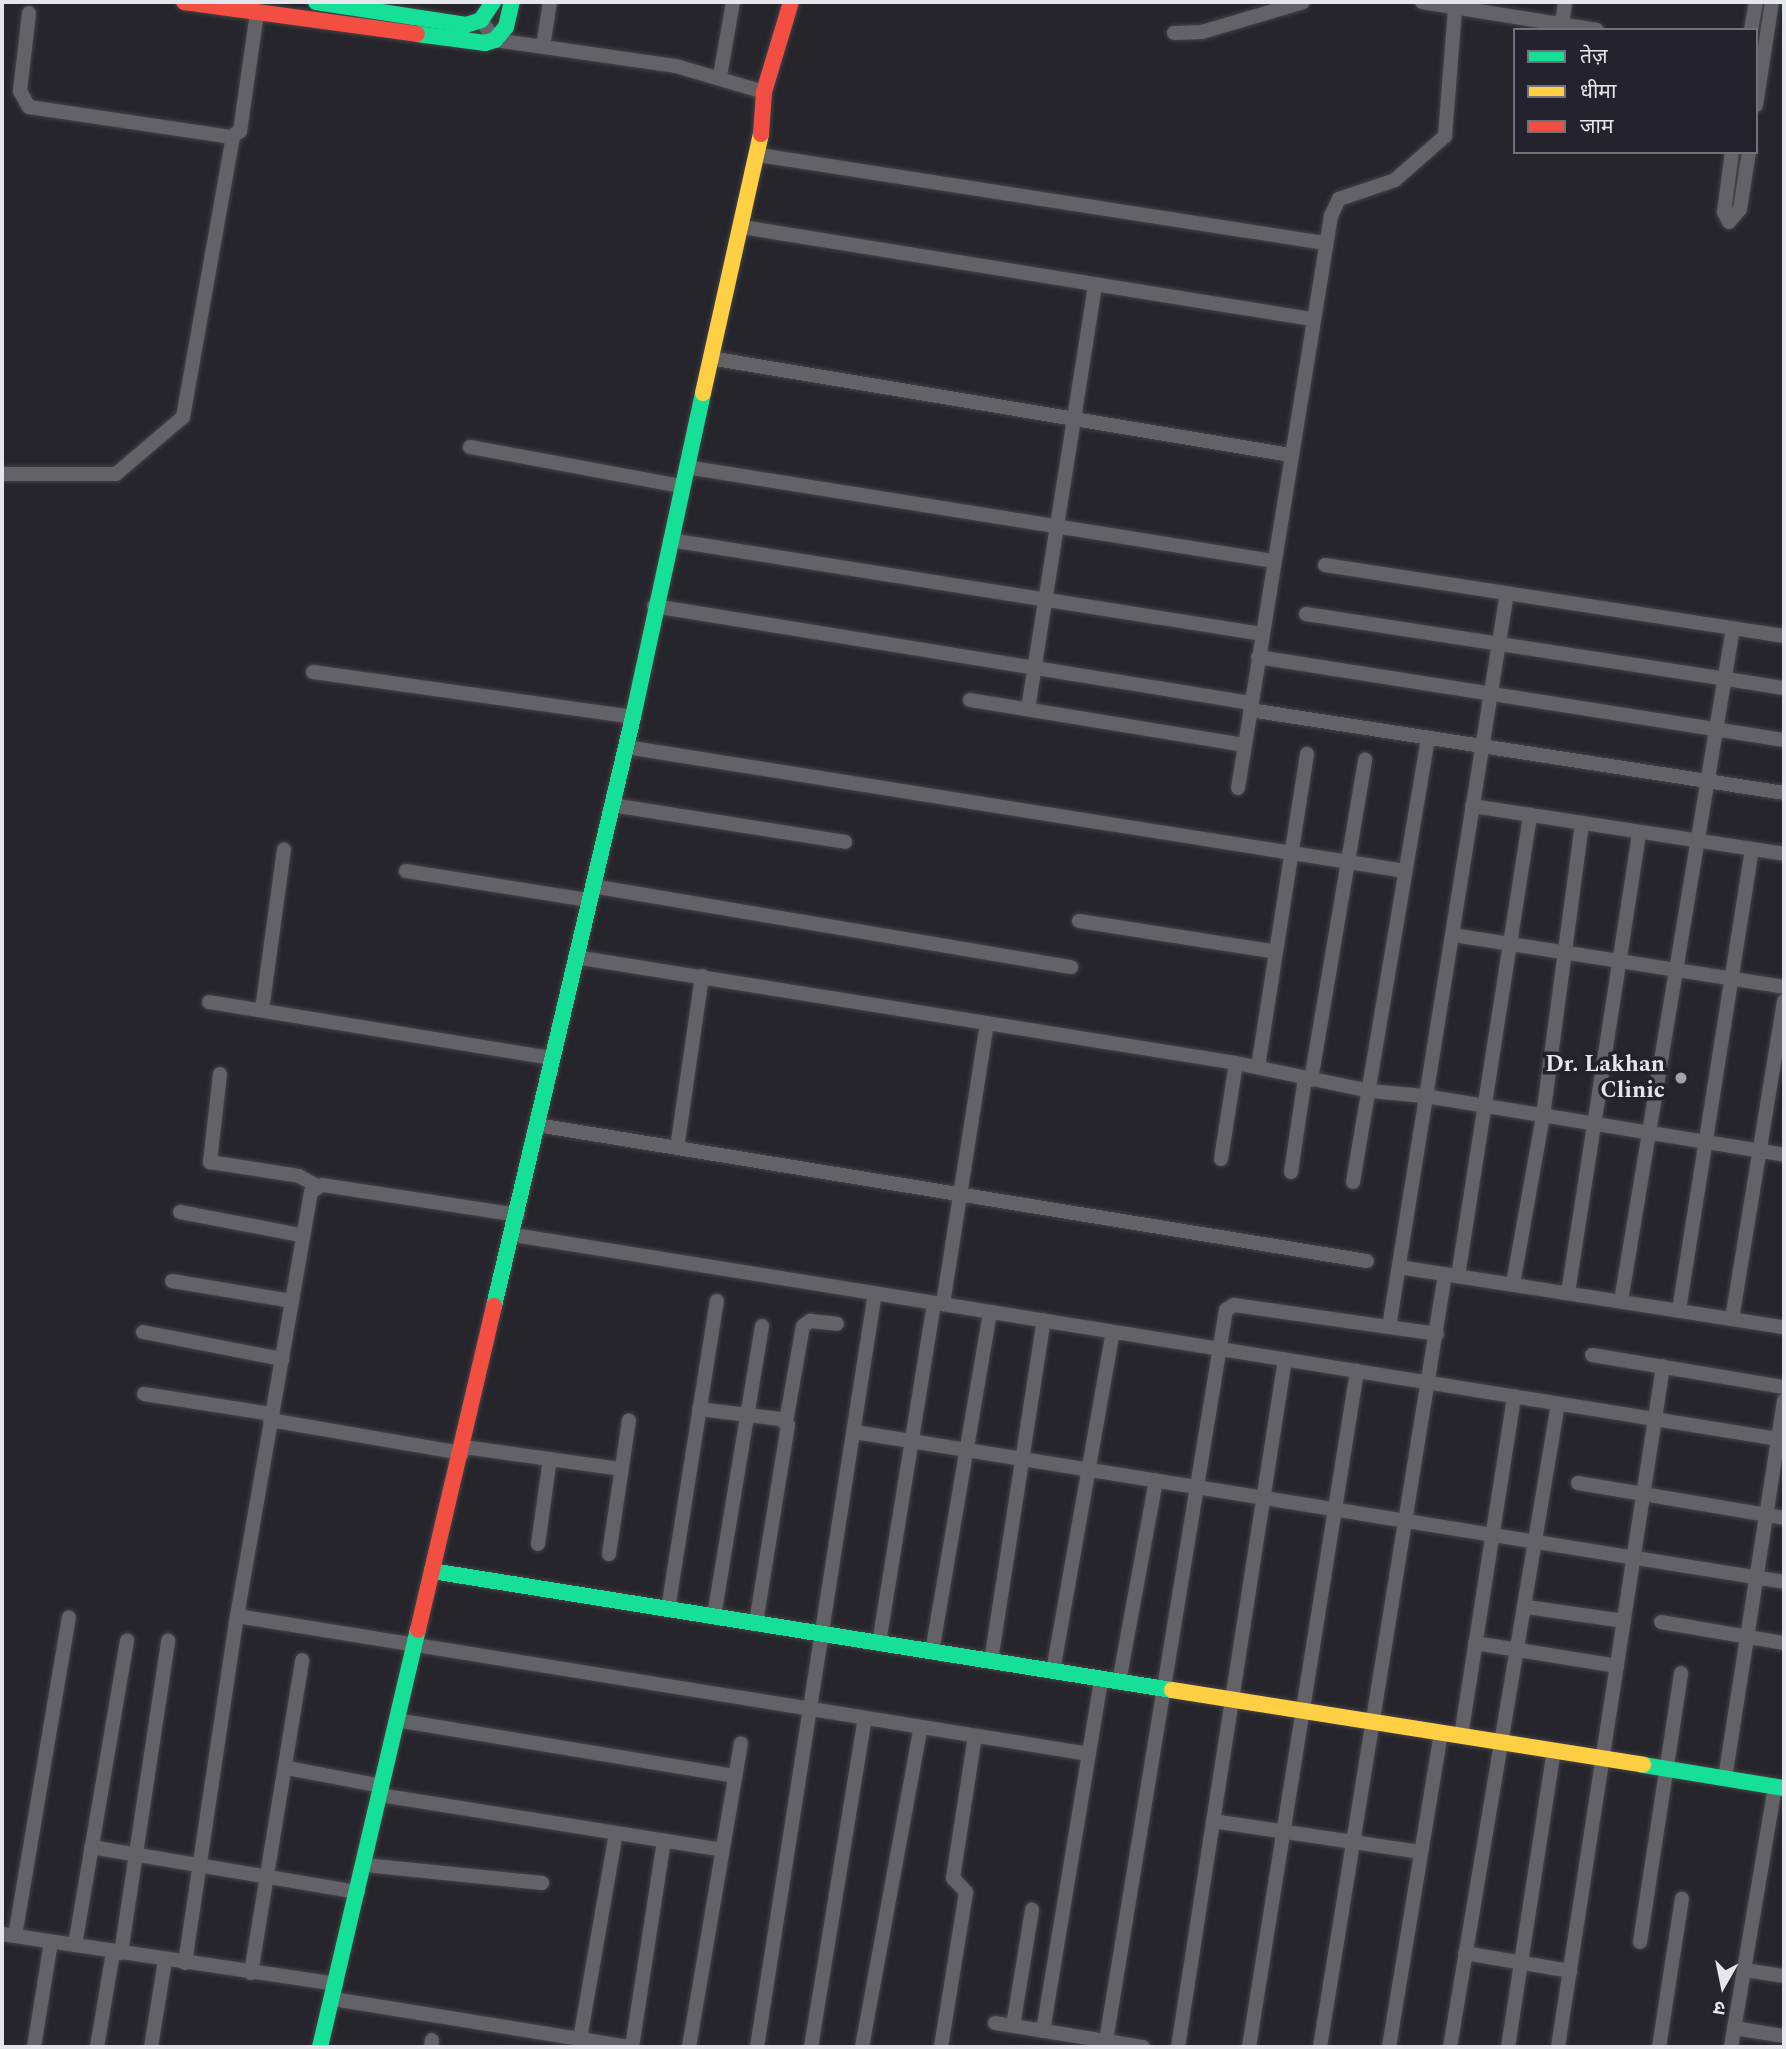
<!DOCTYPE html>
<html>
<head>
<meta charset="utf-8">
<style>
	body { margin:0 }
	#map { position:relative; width:1786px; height:2049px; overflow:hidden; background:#26252b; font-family:Spectral,"Noto Sans Devanagari",serif }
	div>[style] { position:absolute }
	.roads { filter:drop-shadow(0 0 2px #424246) drop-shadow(0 0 2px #424246) }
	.street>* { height:14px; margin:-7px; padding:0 7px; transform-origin:7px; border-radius:7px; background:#636267 }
	.fast>* { height:16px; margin:-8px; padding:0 8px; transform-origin:8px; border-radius:8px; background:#16e098 }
	.slow>* { height:16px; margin:-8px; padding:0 8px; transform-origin:8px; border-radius:8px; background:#ffcf43 }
	.jam>* { height:16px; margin:-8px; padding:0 8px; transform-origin:8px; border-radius:8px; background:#f24e42 }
	.dots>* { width:19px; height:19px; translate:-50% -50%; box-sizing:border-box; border:4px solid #24232d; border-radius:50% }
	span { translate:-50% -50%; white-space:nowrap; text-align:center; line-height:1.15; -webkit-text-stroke:7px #24232d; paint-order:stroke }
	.poi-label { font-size:23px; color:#e5e5ec; font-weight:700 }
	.right { translate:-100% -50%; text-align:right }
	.frame { position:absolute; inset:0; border:4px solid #e5e5ec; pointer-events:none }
	.legend { position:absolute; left:1513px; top:28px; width:245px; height:126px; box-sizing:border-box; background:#24232d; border:2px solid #717179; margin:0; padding:9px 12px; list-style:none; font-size:21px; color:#e5e5ec }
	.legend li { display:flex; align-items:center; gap:14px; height:35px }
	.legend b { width:35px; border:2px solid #717179 }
	.north { position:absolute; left:1688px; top:1951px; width:70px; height:70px; -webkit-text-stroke:5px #24232d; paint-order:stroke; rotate:189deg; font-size:19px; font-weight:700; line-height:28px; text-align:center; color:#e5e5ec }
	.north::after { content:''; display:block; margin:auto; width:24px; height:32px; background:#e5e5ec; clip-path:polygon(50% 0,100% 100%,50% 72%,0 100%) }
</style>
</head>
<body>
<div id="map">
	<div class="roads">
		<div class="street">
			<i style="left:1422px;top:2px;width:177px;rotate:9.1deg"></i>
			<i style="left:29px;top:13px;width:79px;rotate:96.6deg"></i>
			<i style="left:20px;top:91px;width:18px;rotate:61deg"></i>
			<i style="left:29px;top:107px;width:204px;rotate:8.4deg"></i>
			<i style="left:231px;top:137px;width:11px;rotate:-34deg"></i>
			<i style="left:240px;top:131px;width:119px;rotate:-81.8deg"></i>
			<i style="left:481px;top:20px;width:24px;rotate:55deg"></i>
			<i style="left:495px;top:40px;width:183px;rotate:8.2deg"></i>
			<i style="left:676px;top:66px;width:92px;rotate:16.5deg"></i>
			<i style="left:1562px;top:24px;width:22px;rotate:-82deg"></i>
			<i style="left:1751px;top:30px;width:28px;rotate:-80deg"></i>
			<i style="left:1174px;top:33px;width:28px;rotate:-2deg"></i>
			<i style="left:1202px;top:32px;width:105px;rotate:-16.5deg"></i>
			<i style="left:543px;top:47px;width:46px;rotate:-81.2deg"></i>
			<i style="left:720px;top:76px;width:75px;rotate:-80deg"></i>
			<i style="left:1756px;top:105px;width:104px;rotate:-81.2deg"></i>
			<i style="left:1732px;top:152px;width:61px;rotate:97.6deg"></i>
			<i style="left:1724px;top:212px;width:11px;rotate:63deg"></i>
			<i style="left:1729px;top:222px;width:17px;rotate:-50deg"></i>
			<i style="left:1740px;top:209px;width:58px;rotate:-81deg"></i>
			<i style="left:759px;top:155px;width:573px;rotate:8.84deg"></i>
			<i style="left:742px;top:227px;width:576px;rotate:9.18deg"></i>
			<i style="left:710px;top:358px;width:588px;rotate:9.49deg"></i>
			<i style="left:470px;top:447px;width:215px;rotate:10.5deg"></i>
			<i style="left:686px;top:467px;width:594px;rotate:9.1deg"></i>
			<i style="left:2px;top:474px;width:114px"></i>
			<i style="left:116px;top:474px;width:88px;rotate:-40.4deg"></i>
			<i style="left:183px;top:417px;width:284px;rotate:-79.9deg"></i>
			<i style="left:670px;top:540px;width:599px;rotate:9.02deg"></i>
			<i style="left:1325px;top:565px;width:464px;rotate:8.8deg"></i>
			<i style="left:654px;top:606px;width:605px;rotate:9.23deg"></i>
			<i style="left:1306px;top:614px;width:484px;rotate:8.8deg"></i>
			<i style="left:1258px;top:657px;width:533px;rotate:8.97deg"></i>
			<i style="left:313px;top:672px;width:323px;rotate:8deg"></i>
			<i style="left:970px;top:700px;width:278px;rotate:9.3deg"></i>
			<i style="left:1028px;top:709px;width:430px;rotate:-81deg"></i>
			<i style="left:1250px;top:710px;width:540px;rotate:8.83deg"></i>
			<i style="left:626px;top:747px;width:789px;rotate:9.04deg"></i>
			<i style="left:1238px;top:788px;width:580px;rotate:-80.77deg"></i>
			<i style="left:1331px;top:216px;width:19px;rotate:-65deg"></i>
			<i style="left:1339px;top:199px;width:59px;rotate:-18.7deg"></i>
			<i style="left:1395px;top:180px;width:67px;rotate:-41.3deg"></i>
			<i style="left:1445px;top:136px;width:128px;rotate:-85.5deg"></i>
			<i style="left:612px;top:805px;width:236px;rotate:9deg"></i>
			<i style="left:1472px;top:806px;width:316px;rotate:8.7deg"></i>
			<i style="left:406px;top:871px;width:184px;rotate:9.1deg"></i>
			<i style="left:592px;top:886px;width:486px;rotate:9.6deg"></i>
			<i style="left:1079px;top:921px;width:199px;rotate:8.9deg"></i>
			<i style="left:1453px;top:935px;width:335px;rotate:8.9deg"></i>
			<i style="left:575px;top:957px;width:669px;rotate:9.11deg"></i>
			<i style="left:1236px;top:1063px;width:137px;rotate:11.8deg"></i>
			<i style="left:1370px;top:1091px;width:55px;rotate:5.2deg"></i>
			<i style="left:1425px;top:1096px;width:364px;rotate:9.3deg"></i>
			<i style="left:209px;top:1002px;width:348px;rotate:9.3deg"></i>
			<i style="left:262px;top:1010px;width:162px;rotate:-82.2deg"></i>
			<i style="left:1258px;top:1067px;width:317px;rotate:-81.1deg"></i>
			<i style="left:220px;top:1074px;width:89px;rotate:96.5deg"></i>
			<i style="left:210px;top:1162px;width:90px;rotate:8.9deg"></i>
			<i style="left:299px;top:1176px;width:21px;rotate:29deg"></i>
			<i style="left:1311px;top:1080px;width:325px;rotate:-80.4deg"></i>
			<i style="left:537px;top:1125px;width:841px;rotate:9.31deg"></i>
			<i style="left:677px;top:1148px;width:174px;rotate:-81.7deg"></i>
			<i style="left:1221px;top:1159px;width:97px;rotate:-81.1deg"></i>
			<i style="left:1291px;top:1172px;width:95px;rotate:-81.5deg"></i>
			<i style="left:1353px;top:1182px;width:450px;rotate:-80.4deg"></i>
			<i style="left:180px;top:1212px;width:123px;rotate:10.8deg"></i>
			<i style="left:514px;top:1235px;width:1286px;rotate:9.17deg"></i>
			<i style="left:1399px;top:1267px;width:390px;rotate:8.9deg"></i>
			<i style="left:1458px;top:1276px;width:467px;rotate:-81.1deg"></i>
			<i style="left:172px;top:1281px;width:122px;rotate:9.5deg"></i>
			<i style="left:1513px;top:1284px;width:171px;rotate:-79.9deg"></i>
			<i style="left:1543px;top:1116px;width:296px;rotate:-82.4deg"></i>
			<i style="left:1568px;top:1293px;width:466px;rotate:-81.2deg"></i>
			<i style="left:1621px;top:1301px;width:682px;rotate:-80.55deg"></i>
			<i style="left:943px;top:1304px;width:284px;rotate:-81.1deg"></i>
			<i style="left:1679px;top:1310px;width:467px;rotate:-81deg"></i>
			<i style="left:1732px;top:1319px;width:322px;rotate:-80.7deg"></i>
			<i style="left:1389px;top:1327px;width:743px;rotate:-80.87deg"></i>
			<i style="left:143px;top:1332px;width:142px;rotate:11deg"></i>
			<i style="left:1592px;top:1355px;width:195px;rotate:9.5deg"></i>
			<i style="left:144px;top:1394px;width:130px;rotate:8.9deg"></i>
			<i style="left:699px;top:1409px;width:82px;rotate:7deg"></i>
			<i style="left:780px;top:1419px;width:10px;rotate:37deg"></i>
			<i style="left:788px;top:1425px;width:201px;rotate:99.2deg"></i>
			<i style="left:270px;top:1420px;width:195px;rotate:9.8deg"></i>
			<i style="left:786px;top:1422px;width:97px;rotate:-80deg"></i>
			<i style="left:803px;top:1326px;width:9px;rotate:-36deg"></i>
			<i style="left:810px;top:1321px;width:27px;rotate:6deg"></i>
			<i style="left:855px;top:1432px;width:941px;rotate:9.17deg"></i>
			<i style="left:464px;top:1447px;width:159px;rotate:8deg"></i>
			<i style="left:1578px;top:1483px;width:209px;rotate:9.6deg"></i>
			<i style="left:538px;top:1544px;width:86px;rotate:-82deg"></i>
			<i style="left:609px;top:1554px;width:135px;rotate:-81.5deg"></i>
			<i style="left:1527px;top:1607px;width:98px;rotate:8.2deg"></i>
			<i style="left:668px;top:1609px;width:312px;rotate:-81deg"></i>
			<i style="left:237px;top:1616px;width:863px;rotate:9.2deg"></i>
			<i style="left:714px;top:1616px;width:294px;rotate:-80.6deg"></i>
			<i style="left:1661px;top:1622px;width:125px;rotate:9.7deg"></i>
			<i style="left:879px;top:1643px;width:344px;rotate:-80.8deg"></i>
			<i style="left:1475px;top:1643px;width:144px;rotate:9.2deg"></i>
			<i style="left:932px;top:1652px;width:345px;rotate:-80.3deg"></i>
			<i style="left:991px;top:1661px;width:345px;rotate:-81.2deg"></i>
			<i style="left:1053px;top:1671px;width:344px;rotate:-80deg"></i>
			<i style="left:1119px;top:1682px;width:205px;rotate:-79.6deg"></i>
			<i style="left:396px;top:1720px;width:344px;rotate:9.4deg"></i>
			<i style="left:1461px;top:1736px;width:344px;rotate:-81.1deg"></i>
			<i style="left:287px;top:1768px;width:96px;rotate:10.8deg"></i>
			<i style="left:1725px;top:1778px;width:382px;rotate:-81.1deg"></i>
			<i style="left:380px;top:1795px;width:346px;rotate:9.1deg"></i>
			<i style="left:1213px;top:1821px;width:210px;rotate:8.5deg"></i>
			<i style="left:91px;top:1847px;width:271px;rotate:9.6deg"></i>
			<i style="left:365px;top:1865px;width:178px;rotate:5.8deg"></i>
			<i style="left:2px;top:1934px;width:338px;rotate:8.5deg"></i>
			<i style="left:15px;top:1936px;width:323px;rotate:-80.4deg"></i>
			<i style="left:1640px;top:1942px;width:272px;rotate:-81.3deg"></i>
			<i style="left:75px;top:1945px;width:309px;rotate:-80.3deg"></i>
			<i style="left:121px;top:1953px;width:316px;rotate:-81.4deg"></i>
			<i style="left:1465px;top:1953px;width:107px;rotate:9.7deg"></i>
			<i style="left:185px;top:1963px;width:351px;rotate:-81.5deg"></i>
			<i style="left:237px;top:1616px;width:430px;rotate:-80.1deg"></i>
			<i style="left:311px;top:1192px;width:13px;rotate:-32deg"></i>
			<i style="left:322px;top:1185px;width:198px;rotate:8.7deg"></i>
			<i style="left:1744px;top:1970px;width:40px;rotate:8.5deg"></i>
			<i style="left:251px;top:1973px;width:317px;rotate:-80.7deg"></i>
			<i style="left:333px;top:1999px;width:301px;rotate:9.2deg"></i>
			<i style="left:995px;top:2023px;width:150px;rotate:9.2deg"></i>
			<i style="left:1013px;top:2026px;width:118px;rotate:-80.7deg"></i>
			<i style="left:1734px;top:2028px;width:51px;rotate:9.1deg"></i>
			<i style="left:1043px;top:2031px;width:357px;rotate:-80.6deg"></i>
			<i style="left:580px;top:2039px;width:209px;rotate:-80.1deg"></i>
			<i style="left:34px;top:2047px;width:106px;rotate:-80.8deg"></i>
			<i style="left:97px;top:2047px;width:96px;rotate:-80.4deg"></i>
			<i style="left:151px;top:2047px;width:87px;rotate:-80.8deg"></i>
			<i style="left:431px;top:2047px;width:7px;rotate:-82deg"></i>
			<i style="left:632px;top:2047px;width:209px;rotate:-81.2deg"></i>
			<i style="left:689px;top:2047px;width:308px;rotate:-80.3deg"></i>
			<i style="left:757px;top:2047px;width:763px;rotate:-81.11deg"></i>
			<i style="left:811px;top:2047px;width:333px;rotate:-80.7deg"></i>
			<i style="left:862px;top:2047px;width:325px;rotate:-79.6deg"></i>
			<i style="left:941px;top:2047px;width:157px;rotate:-80.8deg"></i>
			<i style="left:966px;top:1892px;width:19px;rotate:-133deg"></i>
			<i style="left:953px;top:1878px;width:144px;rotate:-81.2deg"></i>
			<i style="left:1105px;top:2047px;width:747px;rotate:-80.68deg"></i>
			<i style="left:1226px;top:1310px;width:9px;rotate:-32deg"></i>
			<i style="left:1234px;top:1305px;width:205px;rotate:8.1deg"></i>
			<i style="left:1178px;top:2047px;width:696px;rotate:-81.16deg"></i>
			<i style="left:1249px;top:2047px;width:685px;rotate:-80.92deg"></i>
			<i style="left:1320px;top:2047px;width:783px;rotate:-80.81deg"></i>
			<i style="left:1389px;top:2047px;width:318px;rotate:-80.6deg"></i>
			<i style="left:1450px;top:2047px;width:652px;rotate:-80.47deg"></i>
			<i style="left:1508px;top:2047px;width:300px;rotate:-81.2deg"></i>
			<i style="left:1558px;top:2047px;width:689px;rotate:-81.23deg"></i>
			<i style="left:1659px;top:2047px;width:150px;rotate:-81.2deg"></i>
			<i style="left:1731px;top:2047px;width:265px;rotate:-80.4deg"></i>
		</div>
		<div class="fast">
			<i style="left:316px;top:2px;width:152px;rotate:8.7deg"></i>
			<i style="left:466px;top:25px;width:16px;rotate:-18deg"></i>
			<i style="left:481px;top:20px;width:22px;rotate:-56deg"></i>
			<i style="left:417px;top:34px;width:69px;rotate:7.5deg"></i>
			<i style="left:485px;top:43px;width:10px;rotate:-17deg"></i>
			<i style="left:495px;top:40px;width:17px;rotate:-50deg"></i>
			<i style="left:506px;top:27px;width:26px;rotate:-77deg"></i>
			<i style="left:494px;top:1306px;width:605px;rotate:-76.72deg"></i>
			<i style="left:633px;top:717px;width:331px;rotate:-77.8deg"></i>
			<i style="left:432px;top:1571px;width:750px;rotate:9.14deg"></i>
			<i style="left:1643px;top:1765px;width:143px;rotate:9.3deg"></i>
			<i style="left:320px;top:2047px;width:428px;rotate:-76.8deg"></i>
		</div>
		<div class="slow">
			<i style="left:703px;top:393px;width:265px;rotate:-77.4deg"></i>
			<i style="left:1172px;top:1690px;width:477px;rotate:9deg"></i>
		</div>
		<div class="jam">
			<i style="left:184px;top:2px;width:235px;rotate:7.8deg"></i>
			<i style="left:761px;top:134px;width:42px;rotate:-85.9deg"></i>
			<i style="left:764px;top:92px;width:94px;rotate:-73.3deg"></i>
			<i style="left:418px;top:1630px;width:333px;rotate:-76.8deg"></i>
		</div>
	</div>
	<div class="dots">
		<i style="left:1681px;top:1078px;background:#a2a2a8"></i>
	</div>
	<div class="poi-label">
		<span class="right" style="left:1665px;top:1078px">Dr. Lakhan<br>Clinic</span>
	</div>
	<div class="frame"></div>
	<ul class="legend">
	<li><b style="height:9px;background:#16e098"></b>तेज़</li>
	<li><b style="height:9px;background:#ffcf43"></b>धीमा</li>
	<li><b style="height:9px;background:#f24e42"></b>जाम</li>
	</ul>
	<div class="north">उ</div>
</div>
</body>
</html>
